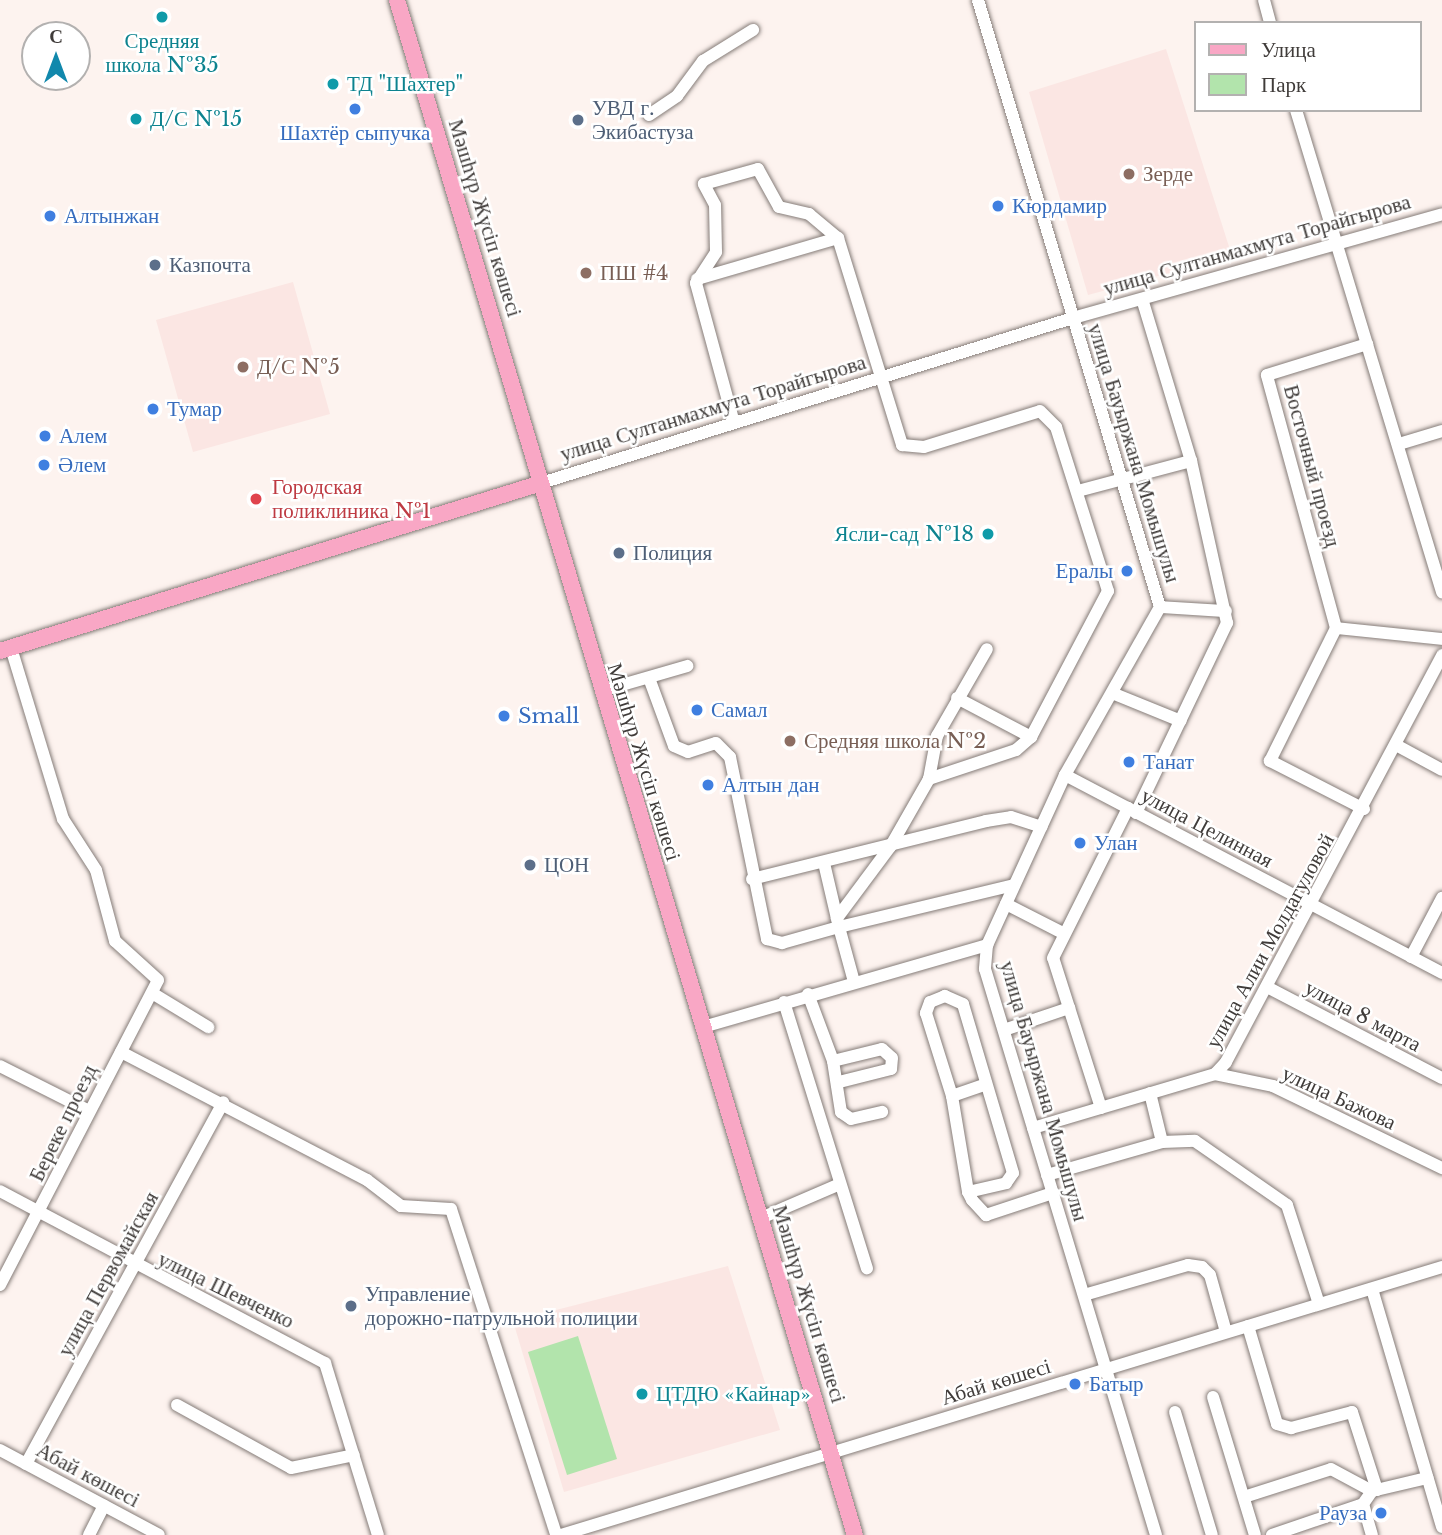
<!DOCTYPE html>
<html>
<head>
<meta charset="utf-8">
<style>
	body { margin:0 }
	#map { position:relative; width:1442px; height:1535px; overflow:hidden; background:#fdf3ef; font-family:"Libre Baskerville",serif }
	div>[style] { position:absolute }
	.education>* { inset:0; background:#fbe6e3 }
	.green>* { inset:0; background:#b2e4ac }
	.roads { filter:drop-shadow(0 0 2px #857c78) drop-shadow(0 0 2px #857c78) }
	.minor>* { height:12px; margin:-6px; padding:0 6px; transform-origin:6px; border-radius:6px; background:#fff }
	.major>* { height:16px; margin:-8px; padding:0 8px; transform-origin:8px; border-radius:8px; background:#f9a7c5 }
	.dots>* { width:19px; height:19px; translate:-50% -50%; box-sizing:border-box; border:4px solid #fff; border-radius:50% }
	span { translate:-50% -50%; white-space:nowrap; text-align:center; line-height:1.15; -webkit-text-stroke:5px #fff; paint-order:stroke }
	.culture-label { font-size:21px; color:#0d838f }
	.left { translate:0 -50%; text-align:left }
	.right { translate:-100% -50%; text-align:right }
	.service-label { font-size:21px; color:#4e5e75 }
	.shop-label { font-size:21px; color:#366cbe }
	.education-label { font-size:21px; color:#785e54 }
	.street-label { font-size:21px; color:#403c3a }
	.health-label { font-size:21px; color:#be3a42 }
	.legend { position:absolute; left:1194px; top:21px; width:228px; height:91px; box-sizing:border-box; background:#fff; border:2px solid #b3b1b0; margin:0; padding:9px 12px; list-style:none; font-size:21px; color:#403c3a }
	.legend li { display:flex; align-items:center; gap:14px; height:35px }
	.legend b { width:35px; border:2px solid #b3b1b0 }
	.north { position:absolute; left:21px; top:21px; width:70px; height:70px; box-sizing:border-box; background:#fff; border:2px solid #b3b1b0; border-radius:50%; rotate:0deg; font-size:19px; font-weight:700; line-height:28px; text-align:center; color:#403c3a }
	.north::after { content:''; display:block; margin:auto; width:24px; height:32px; background:#1188ac; clip-path:polygon(50% 0,100% 100%,50% 72%,0 100%) }
</style>
</head>
<body>
<div id="map">
	<div class="education">
		<i style="clip-path:polygon(1166px 49px,1232px 256px,1088px 295px,1029px 92px)"></i>
		<i style="clip-path:polygon(293px 282px,330px 414px,193px 452px,156px 320px)"></i>
		<i style="clip-path:polygon(728px 1266px,780px 1430px,564px 1492px,513px 1321px)"></i>
	</div>
	<div class="green">
		<i style="clip-path:polygon(578px 1336px,617px 1459px,567px 1475px,528px 1352px)"></i>
	</div>
	<div class="roads">
		<div class="minor">
			<i style="left:978px;top:0;width:634px;rotate:73.31deg"></i>
			<i style="left:1160px;top:607px;width:193px;rotate:119.5deg"></i>
			<i style="left:1065px;top:775px;width:187px;rotate:114.6deg"></i>
			<i style="left:987px;top:945px;width:24px;rotate:95deg"></i>
			<i style="left:985px;top:969px;width:591px;rotate:73.19deg"></i>
			<i style="left:1264px;top:0;width:24px;rotate:75deg"></i>
			<i style="left:1296px;top:110px;width:504px;rotate:73.15deg"></i>
			<i style="left:649px;top:115px;width:34px;rotate:-34deg"></i>
			<i style="left:677px;top:96px;width:44px;rotate:-53.4deg"></i>
			<i style="left:703px;top:61px;width:59px;rotate:-31.8deg"></i>
			<i style="left:697px;top:279px;width:147px;rotate:-16.2deg"></i>
			<i style="left:734px;top:423px;width:145px;rotate:-105.2deg"></i>
			<i style="left:696px;top:283px;width:37px;rotate:-57deg"></i>
			<i style="left:716px;top:252px;width:47px;rotate:-91.2deg"></i>
			<i style="left:715px;top:205px;width:24px;rotate:-118deg"></i>
			<i style="left:704px;top:184px;width:56px;rotate:-15.5deg"></i>
			<i style="left:758px;top:169px;width:43px;rotate:61.1deg"></i>
			<i style="left:779px;top:207px;width:31px;rotate:13deg"></i>
			<i style="left:809px;top:214px;width:38px;rotate:40deg"></i>
			<i style="left:838px;top:238px;width:217px;rotate:72.8deg"></i>
			<i style="left:902px;top:445px;width:22px;rotate:5deg"></i>
			<i style="left:924px;top:447px;width:121px;rotate:-17.2deg"></i>
			<i style="left:1040px;top:411px;width:23px;rotate:45deg"></i>
			<i style="left:1056px;top:427px;width:172px;rotate:72.4deg"></i>
			<i style="left:1108px;top:591px;width:165px;rotate:117.8deg"></i>
			<i style="left:1031px;top:737px;width:20px;rotate:139deg"></i>
			<i style="left:1016px;top:750px;width:92px;rotate:161.6deg"></i>
			<i style="left:929px;top:779px;width:78px;rotate:119.8deg"></i>
			<i style="left:890px;top:847px;width:89px;rotate:126.7deg"></i>
			<i style="left:1399px;top:444px;width:45px;rotate:-16.8deg"></i>
			<i style="left:538px;top:484px;width:560px;rotate:-17.24deg"></i>
			<i style="left:1073px;top:318px;width:383px;rotate:-15.7deg"></i>
			<i style="left:1078px;top:491px;width:117px;rotate:-14.9deg"></i>
			<i style="left:1160px;top:607px;width:66px;rotate:3.5deg"></i>
			<i style="left:1336px;top:628px;width:262px;rotate:-105.3deg"></i>
			<i style="left:1267px;top:375px;width:105px;rotate:-17.2deg"></i>
			<i style="left:649px;top:678px;width:72px;rotate:69.8deg"></i>
			<i style="left:674px;top:746px;width:15px;rotate:23deg"></i>
			<i style="left:688px;top:752px;width:29px;rotate:-18deg"></i>
			<i style="left:716px;top:743px;width:20px;rotate:45deg"></i>
			<i style="left:730px;top:757px;width:186px;rotate:78.5deg"></i>
			<i style="left:767px;top:939px;width:16px;rotate:15deg"></i>
			<i style="left:782px;top:943px;width:59px;rotate:-15.7deg"></i>
			<i style="left:839px;top:927px;width:57px;rotate:74.7deg"></i>
			<i style="left:601px;top:691px;width:90px;rotate:-16.2deg"></i>
			<i style="left:1112px;top:693px;width:74px;rotate:22.1deg"></i>
			<i style="left:957px;top:698px;width:84px;rotate:27.8deg"></i>
			<i style="left:1396px;top:745px;width:52px;rotate:28.5deg"></i>
			<i style="left:1065px;top:775px;width:426px;rotate:27.7deg"></i>
			<i style="left:929px;top:779px;width:44px;rotate:-79.5deg"></i>
			<i style="left:937px;top:736px;width:100px;rotate:-60.1deg"></i>
			<i style="left:1364px;top:809px;width:106px;rotate:-152.9deg"></i>
			<i style="left:1270px;top:761px;width:148px;rotate:-63.6deg"></i>
			<i style="left:1336px;top:628px;width:107px;rotate:5.9deg"></i>
			<i style="left:1136px;top:813px;width:211px;rotate:-64.4deg"></i>
			<i style="left:1227px;top:623px;width:166px;rotate:-102.5deg"></i>
			<i style="left:1191px;top:461px;width:169px;rotate:-106.8deg"></i>
			<i style="left:824px;top:863px;width:66px;rotate:76.8deg"></i>
			<i style="left:839px;top:927px;width:180px;rotate:-13.5deg"></i>
			<i style="left:752px;top:879px;width:241px;rotate:-13.9deg"></i>
			<i style="left:986px;top:821px;width:25px;rotate:-9deg"></i>
			<i style="left:1011px;top:817px;width:32px;rotate:18deg"></i>
			<i style="left:1006px;top:904px;width:64px;rotate:27deg"></i>
			<i style="left:1411px;top:957px;width:67px;rotate:-62.3deg"></i>
			<i style="left:1267px;top:987px;width:197px;rotate:27.5deg"></i>
			<i style="left:152px;top:993px;width:66px;rotate:31.3deg"></i>
			<i style="left:808px;top:994px;width:72px;rotate:69.5deg"></i>
			<i style="left:833px;top:1061px;width:52px;rotate:81.1deg"></i>
			<i style="left:841px;top:1112px;width:12px;rotate:35deg"></i>
			<i style="left:851px;top:1119px;width:32px;rotate:-13deg"></i>
			<i style="left:784px;top:1002px;width:279px;rotate:72.7deg"></i>
			<i style="left:703px;top:1027px;width:296px;rotate:-16.1deg"></i>
			<i style="left:1004px;top:1030px;width:69px;rotate:-18.7deg"></i>
			<i style="left:121px;top:1052px;width:277px;rotate:27.5deg"></i>
			<i style="left:367px;top:1180px;width:43px;rotate:37.4deg"></i>
			<i style="left:401px;top:1206px;width:50px;rotate:3.4deg"></i>
			<i style="left:451px;top:1209px;width:342px;rotate:72.1deg"></i>
			<i style="left:833px;top:1061px;width:50px;rotate:-13.8deg"></i>
			<i style="left:882px;top:1049px;width:13px;rotate:42deg"></i>
			<i style="left:892px;top:1058px;width:11px;rotate:95deg"></i>
			<i style="left:891px;top:1069px;width:54px;rotate:166deg"></i>
			<i style="left:0;top:1066px;width:97px;rotate:26.8deg"></i>
			<i style="left:1215px;top:1074px;width:59px;rotate:11.7deg"></i>
			<i style="left:1273px;top:1086px;width:188px;rotate:25.9deg"></i>
			<i style="left:1150px;top:1093px;width:50px;rotate:76.2deg"></i>
			<i style="left:1162px;top:1142px;width:33px;rotate:-2deg"></i>
			<i style="left:1195px;top:1141px;width:112px;rotate:34.8deg"></i>
			<i style="left:1287px;top:1205px;width:104px;rotate:72.1deg"></i>
			<i style="left:952px;top:1096px;width:36px;rotate:-19deg"></i>
			<i style="left:1101px;top:1108px;width:157px;rotate:-107.7deg"></i>
			<i style="left:1053px;top:958px;width:168px;rotate:-63.4deg"></i>
			<i style="left:1033px;top:1128px;width:190px;rotate:-16.5deg"></i>
			<i style="left:1215px;top:1074px;width:16px;rotate:-47deg"></i>
			<i style="left:1226px;top:1062px;width:461px;rotate:-62deg"></i>
			<i style="left:1047px;top:1175px;width:120px;rotate:-16deg"></i>
			<i style="left:0;top:1191px;width:368px;rotate:27.9deg"></i>
			<i style="left:325px;top:1363px;width:180px;rotate:72.9deg"></i>
			<i style="left:968px;top:1192px;width:39px;rotate:-13deg"></i>
			<i style="left:1006px;top:1183px;width:12px;rotate:-55deg"></i>
			<i style="left:1013px;top:1173px;width:176px;rotate:-106.5deg"></i>
			<i style="left:963px;top:1004px;width:20px;rotate:-156deg"></i>
			<i style="left:945px;top:996px;width:16px;rotate:158deg"></i>
			<i style="left:930px;top:1002px;width:12px;rotate:110deg"></i>
			<i style="left:926px;top:1013px;width:87px;rotate:72.6deg"></i>
			<i style="left:952px;top:1096px;width:97px;rotate:80.5deg"></i>
			<i style="left:968px;top:1192px;width:9px;rotate:63deg"></i>
			<i style="left:972px;top:1200px;width:21px;rotate:47deg"></i>
			<i style="left:986px;top:1215px;width:71px;rotate:-18.2deg"></i>
			<i style="left:761px;top:1218px;width:86px;rotate:-23.3deg"></i>
			<i style="left:0;top:1285px;width:343px;rotate:-62.6deg"></i>
			<i style="left:158px;top:980px;width:58px;rotate:-137.8deg"></i>
			<i style="left:115px;top:941px;width:73px;rotate:-105deg"></i>
			<i style="left:96px;top:870px;width:61px;rotate:-122.9deg"></i>
			<i style="left:63px;top:819px;width:179px;rotate:-106.9deg"></i>
			<i style="left:1372px;top:1289px;width:248px;rotate:73.6deg"></i>
			<i style="left:1084px;top:1295px;width:108px;rotate:-16.1deg"></i>
			<i style="left:1188px;top:1265px;width:14px;rotate:8deg"></i>
			<i style="left:1202px;top:1267px;width:11px;rotate:45deg"></i>
			<i style="left:1210px;top:1275px;width:59px;rotate:74.3deg"></i>
			<i style="left:1248px;top:1326px;width:102px;rotate:73.5deg"></i>
			<i style="left:1277px;top:1424px;width:15px;rotate:16deg"></i>
			<i style="left:1291px;top:1428px;width:63px;rotate:-14.7deg"></i>
			<i style="left:1352px;top:1412px;width:82px;rotate:72.2deg"></i>
			<i style="left:1213px;top:1397px;width:144px;rotate:73.1deg"></i>
			<i style="left:177px;top:1405px;width:130px;rotate:28.9deg"></i>
			<i style="left:291px;top:1468px;width:64px;rotate:-11.7deg"></i>
			<i style="left:1175px;top:1412px;width:128px;rotate:73.3deg"></i>
			<i style="left:0;top:1450px;width:180px;rotate:28.1deg"></i>
			<i style="left:26px;top:1464px;width:412px;rotate:-61.4deg"></i>
			<i style="left:1244px;top:1497px;width:91px;rotate:-17.8deg"></i>
			<i style="left:1331px;top:1469px;width:47px;rotate:28.2deg"></i>
			<i style="left:1363px;top:1504px;width:32px;rotate:74deg"></i>
			<i style="left:89px;top:1535px;width:33px;rotate:-63deg"></i>
			<i style="left:561px;top:1535px;width:921px;rotate:-16.92deg"></i>
			<i style="left:1272px;top:1535px;width:96px;rotate:-18.8deg"></i>
			<i style="left:1363px;top:1504px;width:16px;rotate:-55deg"></i>
			<i style="left:1372px;top:1491px;width:57px;rotate:-13.3deg"></i>
		</div>
		<div class="major">
			<i style="left:397px;top:0;width:1602px;rotate:73.39deg"></i>
			<i style="left:0;top:651px;width:563px;rotate:-17.24deg"></i>
		</div>
	</div>
	<div class="dots">
		<i style="left:162px;top:17px;background:#0f9aa8"></i>
		<i style="left:333px;top:84px;background:#0f9aa8"></i>
		<i style="left:355px;top:109px;background:#3f7fe0"></i>
		<i style="left:136px;top:119px;background:#0f9aa8"></i>
		<i style="left:578px;top:120px;background:#5c6f8a"></i>
		<i style="left:1129px;top:174px;background:#8d6e63"></i>
		<i style="left:998px;top:206px;background:#3f7fe0"></i>
		<i style="left:50px;top:216px;background:#3f7fe0"></i>
		<i style="left:155px;top:265px;background:#5c6f8a"></i>
		<i style="left:586px;top:273px;background:#8d6e63"></i>
		<i style="left:243px;top:367px;background:#8d6e63"></i>
		<i style="left:153px;top:409px;background:#3f7fe0"></i>
		<i style="left:45px;top:436px;background:#3f7fe0"></i>
		<i style="left:44px;top:465px;background:#3f7fe0"></i>
		<i style="left:256px;top:499px;background:#e0444e"></i>
		<i style="left:988px;top:534px;background:#0f9aa8"></i>
		<i style="left:619px;top:553px;background:#5c6f8a"></i>
		<i style="left:1127px;top:571px;background:#3f7fe0"></i>
		<i style="left:697px;top:710px;background:#3f7fe0"></i>
		<i style="left:504px;top:716px;background:#3f7fe0"></i>
		<i style="left:790px;top:741px;background:#8d6e63"></i>
		<i style="left:1129px;top:762px;background:#3f7fe0"></i>
		<i style="left:708px;top:785px;background:#3f7fe0"></i>
		<i style="left:1080px;top:843px;background:#3f7fe0"></i>
		<i style="left:530px;top:865px;background:#5c6f8a"></i>
		<i style="left:351px;top:1306px;background:#5c6f8a"></i>
		<i style="left:1075px;top:1384px;background:#3f7fe0"></i>
		<i style="left:642px;top:1394px;background:#0f9aa8"></i>
		<i style="left:1381px;top:1513px;background:#3f7fe0"></i>
	</div>
	<div class="culture-label">
		<span style="left:162px;top:53px">Средняя<br>школа №35</span>
		<span class="left" style="left:347px;top:84px">ТД "Шахтер"</span>
		<span class="left" style="left:150px;top:119px">Д/С №15</span>
		<span class="right" style="left:974px;top:534px">Ясли-сад №18</span>
		<span class="left" style="left:656px;top:1394px">ЦТДЮ «Кайнар»</span>
	</div>
	<div class="service-label">
		<span class="left" style="left:592px;top:120px">УВД г.<br>Экибастуза</span>
		<span class="left" style="left:169px;top:265px">Казпочта</span>
		<span class="left" style="left:633px;top:553px">Полиция</span>
		<span class="left" style="left:544px;top:865px">ЦОН</span>
		<span class="left" style="left:365px;top:1306px">Управление<br>дорожно-патрульной полиции</span>
	</div>
	<div class="shop-label">
		<span style="left:355px;top:133px">Шахтёр сыпучка</span>
		<span class="left" style="left:1012px;top:206px">Кюрдамир</span>
		<span class="left" style="left:64px;top:216px">Алтынжан</span>
		<span class="left" style="left:167px;top:409px">Тумар</span>
		<span class="left" style="left:59px;top:436px">Алем</span>
		<span class="left" style="left:58px;top:465px">Әлем</span>
		<span class="right" style="left:1113px;top:571px">Ералы</span>
		<span class="left" style="left:711px;top:710px">Самал</span>
		<span class="left" style="left:518px;top:716px">Small</span>
		<span class="left" style="left:1143px;top:762px">Танат</span>
		<span class="left" style="left:722px;top:785px">Алтын дан</span>
		<span class="left" style="left:1094px;top:843px">Улан</span>
		<span class="left" style="left:1089px;top:1384px">Батыр</span>
		<span class="right" style="left:1367px;top:1513px">Рауза</span>
	</div>
	<div class="education-label">
		<span class="left" style="left:1143px;top:174px">Зерде</span>
		<span class="left" style="left:600px;top:273px">ПШ #4</span>
		<span class="left" style="left:257px;top:367px">Д/С №5</span>
		<span class="left" style="left:804px;top:741px">Средняя школа №2</span>
	</div>
	<div class="street-label">
		<span style="left:485px;top:218px;rotate:73deg">Мәшһүр Жүсіп көшесі</span>
		<span style="left:1257px;top:245px;rotate:-16deg">улица Султанмахмута Торайгырова</span>
		<span style="left:713px;top:408px;rotate:-17deg">улица Султанмахмута Торайгырова</span>
		<span style="left:1134px;top:453px;rotate:73deg">улица Бауыржана Момышулы</span>
		<span style="left:1312px;top:466px;rotate:75deg">Восточный проезд</span>
		<span style="left:644px;top:762px;rotate:73deg">Мәшһүр Жүсіп көшесі</span>
		<span style="left:1207px;top:828px;rotate:28deg">улица Целинная</span>
		<span style="left:1270px;top:941px;rotate:-61deg">улица Алии Молдагуловой</span>
		<span style="left:1363px;top:1016px;rotate:28deg">улица 8 марта</span>
		<span style="left:1044px;top:1091px;rotate:74deg">улица Бауыржана Момышулы</span>
		<span style="left:1339px;top:1098px;rotate:25deg">улица Бажова</span>
		<span style="left:63px;top:1123px;rotate:-64deg">Береке проезд</span>
		<span style="left:108px;top:1274px;rotate:-61deg">улица Первомайская</span>
		<span style="left:226px;top:1290px;rotate:26deg">улица Шевченко</span>
		<span style="left:809px;top:1304px;rotate:73deg">Мәшһүр Жүсіп көшесі</span>
		<span style="left:996px;top:1382px;rotate:-17deg">Абай көшесі</span>
		<span style="left:88px;top:1475px;rotate:28deg">Абай көшесі</span>
	</div>
	<div class="health-label">
		<span class="left" style="left:272px;top:499px">Городская<br>поликлиника №1</span>
	</div>
	<ul class="legend">
	<li><b style="height:9px;background:#f9a7c5"></b>Улица</li>
	<li><b style="height:19px;background:#b2e4ac"></b>Парк</li>
	</ul>
	<div class="north">С</div>
</div>
</body>
</html>
